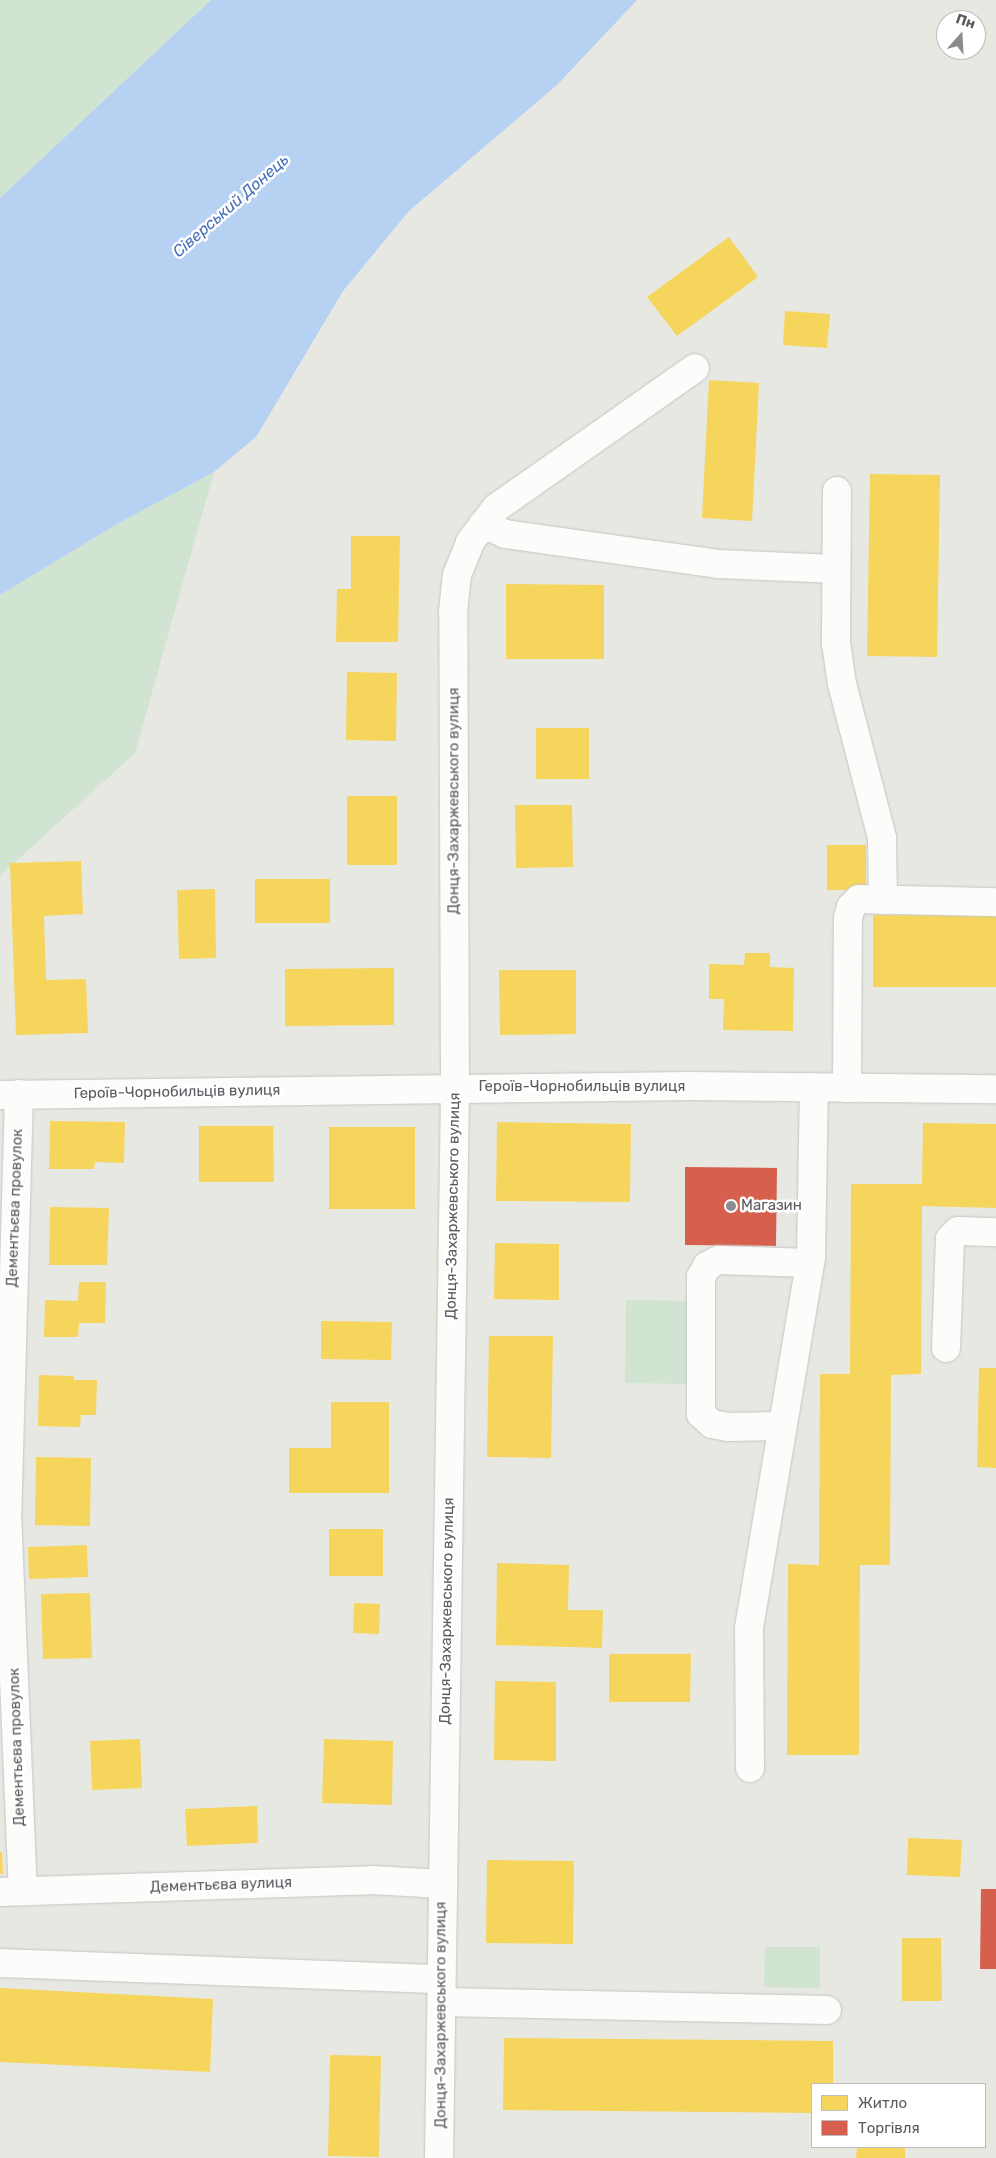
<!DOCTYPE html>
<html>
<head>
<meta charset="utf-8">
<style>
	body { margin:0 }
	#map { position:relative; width:996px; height:2158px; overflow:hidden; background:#e8e8e3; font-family:Rubik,sans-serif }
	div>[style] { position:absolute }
	.green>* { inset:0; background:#d0e4d1 }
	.water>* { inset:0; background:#b7d1f2 }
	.homes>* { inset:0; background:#f6d55c }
	.shops>* { inset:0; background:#d6604d }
	.roads { filter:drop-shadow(0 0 1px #c4c5c3) drop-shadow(0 0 1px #c4c5c3) }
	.minor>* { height:28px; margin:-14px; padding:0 14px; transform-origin:14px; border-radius:14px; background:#fcfcfb }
	.dots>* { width:14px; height:14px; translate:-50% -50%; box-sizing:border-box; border:2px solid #fff; border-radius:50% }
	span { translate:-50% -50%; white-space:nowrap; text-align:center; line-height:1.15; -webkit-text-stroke:5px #fff; paint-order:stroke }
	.street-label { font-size:15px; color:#595b60 }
	.poi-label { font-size:15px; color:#595b60 }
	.left { translate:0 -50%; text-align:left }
	.water-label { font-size:16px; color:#476fb9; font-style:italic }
	.legend { position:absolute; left:811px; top:2083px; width:175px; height:65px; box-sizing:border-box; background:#fff; border:1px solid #bdbdbf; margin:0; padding:6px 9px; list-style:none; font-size:15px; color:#595b60 }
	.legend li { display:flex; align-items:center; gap:10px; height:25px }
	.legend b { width:25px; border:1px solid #bdbdbf }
	.north { position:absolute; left:936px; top:10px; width:50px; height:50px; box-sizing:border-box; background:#fff; border:1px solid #bdbdbf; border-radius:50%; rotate:19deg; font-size:14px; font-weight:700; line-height:20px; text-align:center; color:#595b60 }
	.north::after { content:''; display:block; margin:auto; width:18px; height:22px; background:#8b8c8e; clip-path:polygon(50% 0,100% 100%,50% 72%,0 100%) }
</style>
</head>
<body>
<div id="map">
	<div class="green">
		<i style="clip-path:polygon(0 0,211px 0,0 198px)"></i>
		<i style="clip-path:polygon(214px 472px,135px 753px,0 876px,0 595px,117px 524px)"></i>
		<i style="clip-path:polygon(626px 1300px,688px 1301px,687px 1384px,625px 1383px)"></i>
		<i style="clip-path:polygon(765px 1947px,820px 1947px,820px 1988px,764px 1987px)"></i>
	</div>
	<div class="water">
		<i style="clip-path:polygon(211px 0,637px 0,557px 85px,409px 211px,343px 291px,256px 437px,214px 472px,117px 524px,0 595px,0 198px)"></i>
	</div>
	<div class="homes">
		<i style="clip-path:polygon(729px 237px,758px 277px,677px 336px,647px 297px)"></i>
		<i style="clip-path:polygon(785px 311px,830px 314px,827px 348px,783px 345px)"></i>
		<i style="clip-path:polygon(709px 380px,759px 383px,752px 521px,702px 518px)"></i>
		<i style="clip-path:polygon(870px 474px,940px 475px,937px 657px,867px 656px)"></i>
		<i style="clip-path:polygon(351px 536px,400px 536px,398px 642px,336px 642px,337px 589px,351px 589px)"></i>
		<i style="clip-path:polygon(506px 584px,604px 585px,604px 659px,506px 659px)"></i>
		<i style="clip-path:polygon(347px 672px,397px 673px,396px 741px,346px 740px)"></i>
		<i style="clip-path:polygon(536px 728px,589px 728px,589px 779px,536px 779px)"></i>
		<i style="clip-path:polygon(347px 796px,397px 796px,397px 865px,347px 865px)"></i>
		<i style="clip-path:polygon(515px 805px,572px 805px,573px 867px,516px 868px)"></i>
		<i style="clip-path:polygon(827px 845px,866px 845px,866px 890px,827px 890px)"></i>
		<i style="clip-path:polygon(81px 861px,83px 914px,44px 916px,46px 980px,86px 979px,88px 1033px,16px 1035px,10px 863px)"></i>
		<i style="clip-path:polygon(255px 879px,330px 879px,330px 923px,255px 923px)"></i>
		<i style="clip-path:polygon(215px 889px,216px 958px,179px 959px,177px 890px)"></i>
		<i style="clip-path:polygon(873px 915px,996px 916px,996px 987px,873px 987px)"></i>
		<i style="clip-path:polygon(745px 953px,770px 953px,770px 967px,794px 968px,793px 1031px,723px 1030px,724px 999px,709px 999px,709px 964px,744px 965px)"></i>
		<i style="clip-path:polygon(394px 968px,394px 1025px,285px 1026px,285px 969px)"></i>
		<i style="clip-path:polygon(499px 970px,576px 970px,576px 1034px,500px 1035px)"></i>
		<i style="clip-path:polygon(50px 1121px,125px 1122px,124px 1163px,95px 1162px,94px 1169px,49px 1169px)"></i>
		<i style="clip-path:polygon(497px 1122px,631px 1124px,630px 1202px,496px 1201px)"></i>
		<i style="clip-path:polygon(923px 1123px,996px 1124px,996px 1208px,922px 1206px,921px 1374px,891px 1375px,890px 1565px,860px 1565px,859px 1755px,787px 1755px,788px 1564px,819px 1565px,820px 1374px,850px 1374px,851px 1184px,922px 1184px)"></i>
		<i style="clip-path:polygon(199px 1126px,273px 1126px,274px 1182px,199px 1182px)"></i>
		<i style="clip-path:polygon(329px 1127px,415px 1127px,415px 1209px,329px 1209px)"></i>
		<i style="clip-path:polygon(50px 1207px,109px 1208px,107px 1265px,49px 1265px)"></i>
		<i style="clip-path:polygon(495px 1243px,559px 1244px,559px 1300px,494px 1299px)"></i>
		<i style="clip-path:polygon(79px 1282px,106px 1282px,105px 1323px,79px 1323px,78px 1337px,44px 1337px,45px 1300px,78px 1301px)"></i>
		<i style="clip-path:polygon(321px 1321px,392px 1322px,391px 1360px,321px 1359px)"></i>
		<i style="clip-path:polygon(489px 1336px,553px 1336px,551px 1458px,487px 1457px)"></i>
		<i style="clip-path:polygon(979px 1368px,996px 1368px,996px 1468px,977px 1467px)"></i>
		<i style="clip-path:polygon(39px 1375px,74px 1376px,74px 1380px,97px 1380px,96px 1415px,81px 1415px,80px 1427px,38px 1426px)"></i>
		<i style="clip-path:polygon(331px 1402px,389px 1402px,389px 1493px,289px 1493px,289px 1448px,331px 1448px)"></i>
		<i style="clip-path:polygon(36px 1457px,91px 1458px,90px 1526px,35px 1525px)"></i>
		<i style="clip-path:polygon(329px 1529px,383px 1529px,383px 1576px,329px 1576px)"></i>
		<i style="clip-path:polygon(87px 1545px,88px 1577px,29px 1579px,28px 1547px)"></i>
		<i style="clip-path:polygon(497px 1563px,569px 1565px,568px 1610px,603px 1610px,602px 1648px,496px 1645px)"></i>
		<i style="clip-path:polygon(90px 1593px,92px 1658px,43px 1659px,41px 1594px)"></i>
		<i style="clip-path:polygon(354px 1603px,380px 1604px,379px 1634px,353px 1633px)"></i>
		<i style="clip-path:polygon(609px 1654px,691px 1654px,690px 1702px,609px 1702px)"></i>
		<i style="clip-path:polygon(495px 1681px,556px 1682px,556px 1761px,494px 1760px)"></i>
		<i style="clip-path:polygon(140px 1739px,142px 1788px,92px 1790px,90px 1741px)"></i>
		<i style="clip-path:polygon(324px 1739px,393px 1741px,392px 1805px,322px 1803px)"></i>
		<i style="clip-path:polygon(257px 1806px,258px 1843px,187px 1846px,185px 1809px)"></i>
		<i style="clip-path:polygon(908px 1838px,962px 1840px,960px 1877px,907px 1875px)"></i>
		<i style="clip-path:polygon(0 1852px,2px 1852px,3px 1874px,0 1874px)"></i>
		<i style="clip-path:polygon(487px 1860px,574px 1861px,573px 1944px,486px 1943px)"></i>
		<i style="clip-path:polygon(902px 1938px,941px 1938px,942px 2001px,902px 2001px)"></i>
		<i style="clip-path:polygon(0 1988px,213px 1999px,210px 2072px,0 2062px)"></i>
		<i style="clip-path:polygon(504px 2038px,833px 2041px,833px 2084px,812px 2084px,812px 2113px,503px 2110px)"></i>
		<i style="clip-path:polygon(330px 2055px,381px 2056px,379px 2157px,328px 2156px)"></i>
		<i style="clip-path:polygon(857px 2147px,905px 2147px,905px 2158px,856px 2158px)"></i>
	</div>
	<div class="shops">
		<i style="clip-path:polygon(685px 1167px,777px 1168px,776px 1246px,685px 1245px)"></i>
		<i style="clip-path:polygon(981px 1889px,996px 1889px,996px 1969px,980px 1969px)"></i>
	</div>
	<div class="roads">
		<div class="minor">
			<i style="left:837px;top:491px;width:152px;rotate:90.4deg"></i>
			<i style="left:836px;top:643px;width:41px;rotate:81.7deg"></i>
			<i style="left:842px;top:684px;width:159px;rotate:75.4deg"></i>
			<i style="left:882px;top:838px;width:62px;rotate:89.1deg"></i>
			<i style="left:483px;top:524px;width:24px;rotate:24deg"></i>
			<i style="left:505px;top:534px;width:215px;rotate:8deg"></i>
			<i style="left:718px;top:564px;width:118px;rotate:2.4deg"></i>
			<i style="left:847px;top:1088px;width:170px;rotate:-89.7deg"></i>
			<i style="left:848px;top:918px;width:11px;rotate:-75deg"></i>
			<i style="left:851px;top:907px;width:11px;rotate:-45deg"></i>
			<i style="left:859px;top:899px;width:137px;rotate:1.3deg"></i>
			<i style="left:19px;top:1094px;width:418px;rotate:91.6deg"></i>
			<i style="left:7px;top:1512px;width:379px;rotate:87.6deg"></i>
			<i style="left:0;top:1095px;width:689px;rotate:-0.75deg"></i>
			<i style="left:689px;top:1086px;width:307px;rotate:0.6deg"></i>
			<i style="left:946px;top:1348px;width:109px;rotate:-87.9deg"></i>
			<i style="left:950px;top:1239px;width:11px;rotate:-45deg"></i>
			<i style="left:958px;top:1231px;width:38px;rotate:2deg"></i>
			<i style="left:782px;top:1426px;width:54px;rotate:178.9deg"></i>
			<i style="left:728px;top:1427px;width:16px;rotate:-169deg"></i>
			<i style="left:712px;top:1424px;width:15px;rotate:-138deg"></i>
			<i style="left:701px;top:1414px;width:137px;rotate:-90deg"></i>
			<i style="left:701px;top:1277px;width:13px;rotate:-61deg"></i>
			<i style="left:707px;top:1266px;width:13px;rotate:-27deg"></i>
			<i style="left:719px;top:1260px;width:91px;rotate:1.9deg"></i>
			<i style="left:750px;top:1768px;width:140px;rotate:-90.4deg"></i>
			<i style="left:749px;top:1628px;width:377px;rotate:-80.5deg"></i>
			<i style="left:811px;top:1256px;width:169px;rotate:-89deg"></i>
			<i style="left:0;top:1892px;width:372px;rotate:-1.8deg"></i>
			<i style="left:372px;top:1880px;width:70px;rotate:3.3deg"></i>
			<i style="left:0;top:1963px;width:441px;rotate:2.1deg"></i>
			<i style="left:443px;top:2002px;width:384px;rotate:1.2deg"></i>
			<i style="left:439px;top:2158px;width:1070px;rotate:-89.14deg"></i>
			<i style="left:455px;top:1088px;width:476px;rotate:-90.2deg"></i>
			<i style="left:453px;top:612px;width:37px;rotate:-84deg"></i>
			<i style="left:457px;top:575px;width:35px;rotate:-68deg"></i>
			<i style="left:470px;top:542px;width:43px;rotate:-52.6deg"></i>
			<i style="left:496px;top:508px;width:243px;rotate:-35.1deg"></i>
		</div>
	</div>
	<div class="dots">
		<i style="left:731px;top:1206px;background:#8b8c8e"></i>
	</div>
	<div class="street-label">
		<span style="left:454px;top:801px;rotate:-90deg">Донця-Захаржевського вулиця</span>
		<span style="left:582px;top:1087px">Героїв-Чорнобильців вулиця</span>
		<span style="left:177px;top:1092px;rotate:-1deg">Героїв-Чорнобильців вулиця</span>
		<span style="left:453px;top:1206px;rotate:-89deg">Донця-Захаржевського вулиця</span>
		<span style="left:15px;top:1208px;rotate:-88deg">Дементьєва провулок</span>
		<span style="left:447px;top:1611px;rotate:-89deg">Донця-Захаржевського вулиця</span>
		<span style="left:17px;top:1747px;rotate:-92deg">Дементьєва провулок</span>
		<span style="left:221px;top:1885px;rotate:-2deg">Дементьєва вулиця</span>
		<span style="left:441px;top:2015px;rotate:-90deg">Донця-Захаржевського вулиця</span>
	</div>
	<div class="poi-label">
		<span class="left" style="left:741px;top:1206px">Магазин</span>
	</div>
	<div class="water-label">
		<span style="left:231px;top:206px;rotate:-41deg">Сіверський Донець</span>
	</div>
	<ul class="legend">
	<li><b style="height:14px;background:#f6d55c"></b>Житло</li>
	<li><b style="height:14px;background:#d6604d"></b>Торгівля</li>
	</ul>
	<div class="north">Пн</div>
</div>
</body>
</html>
